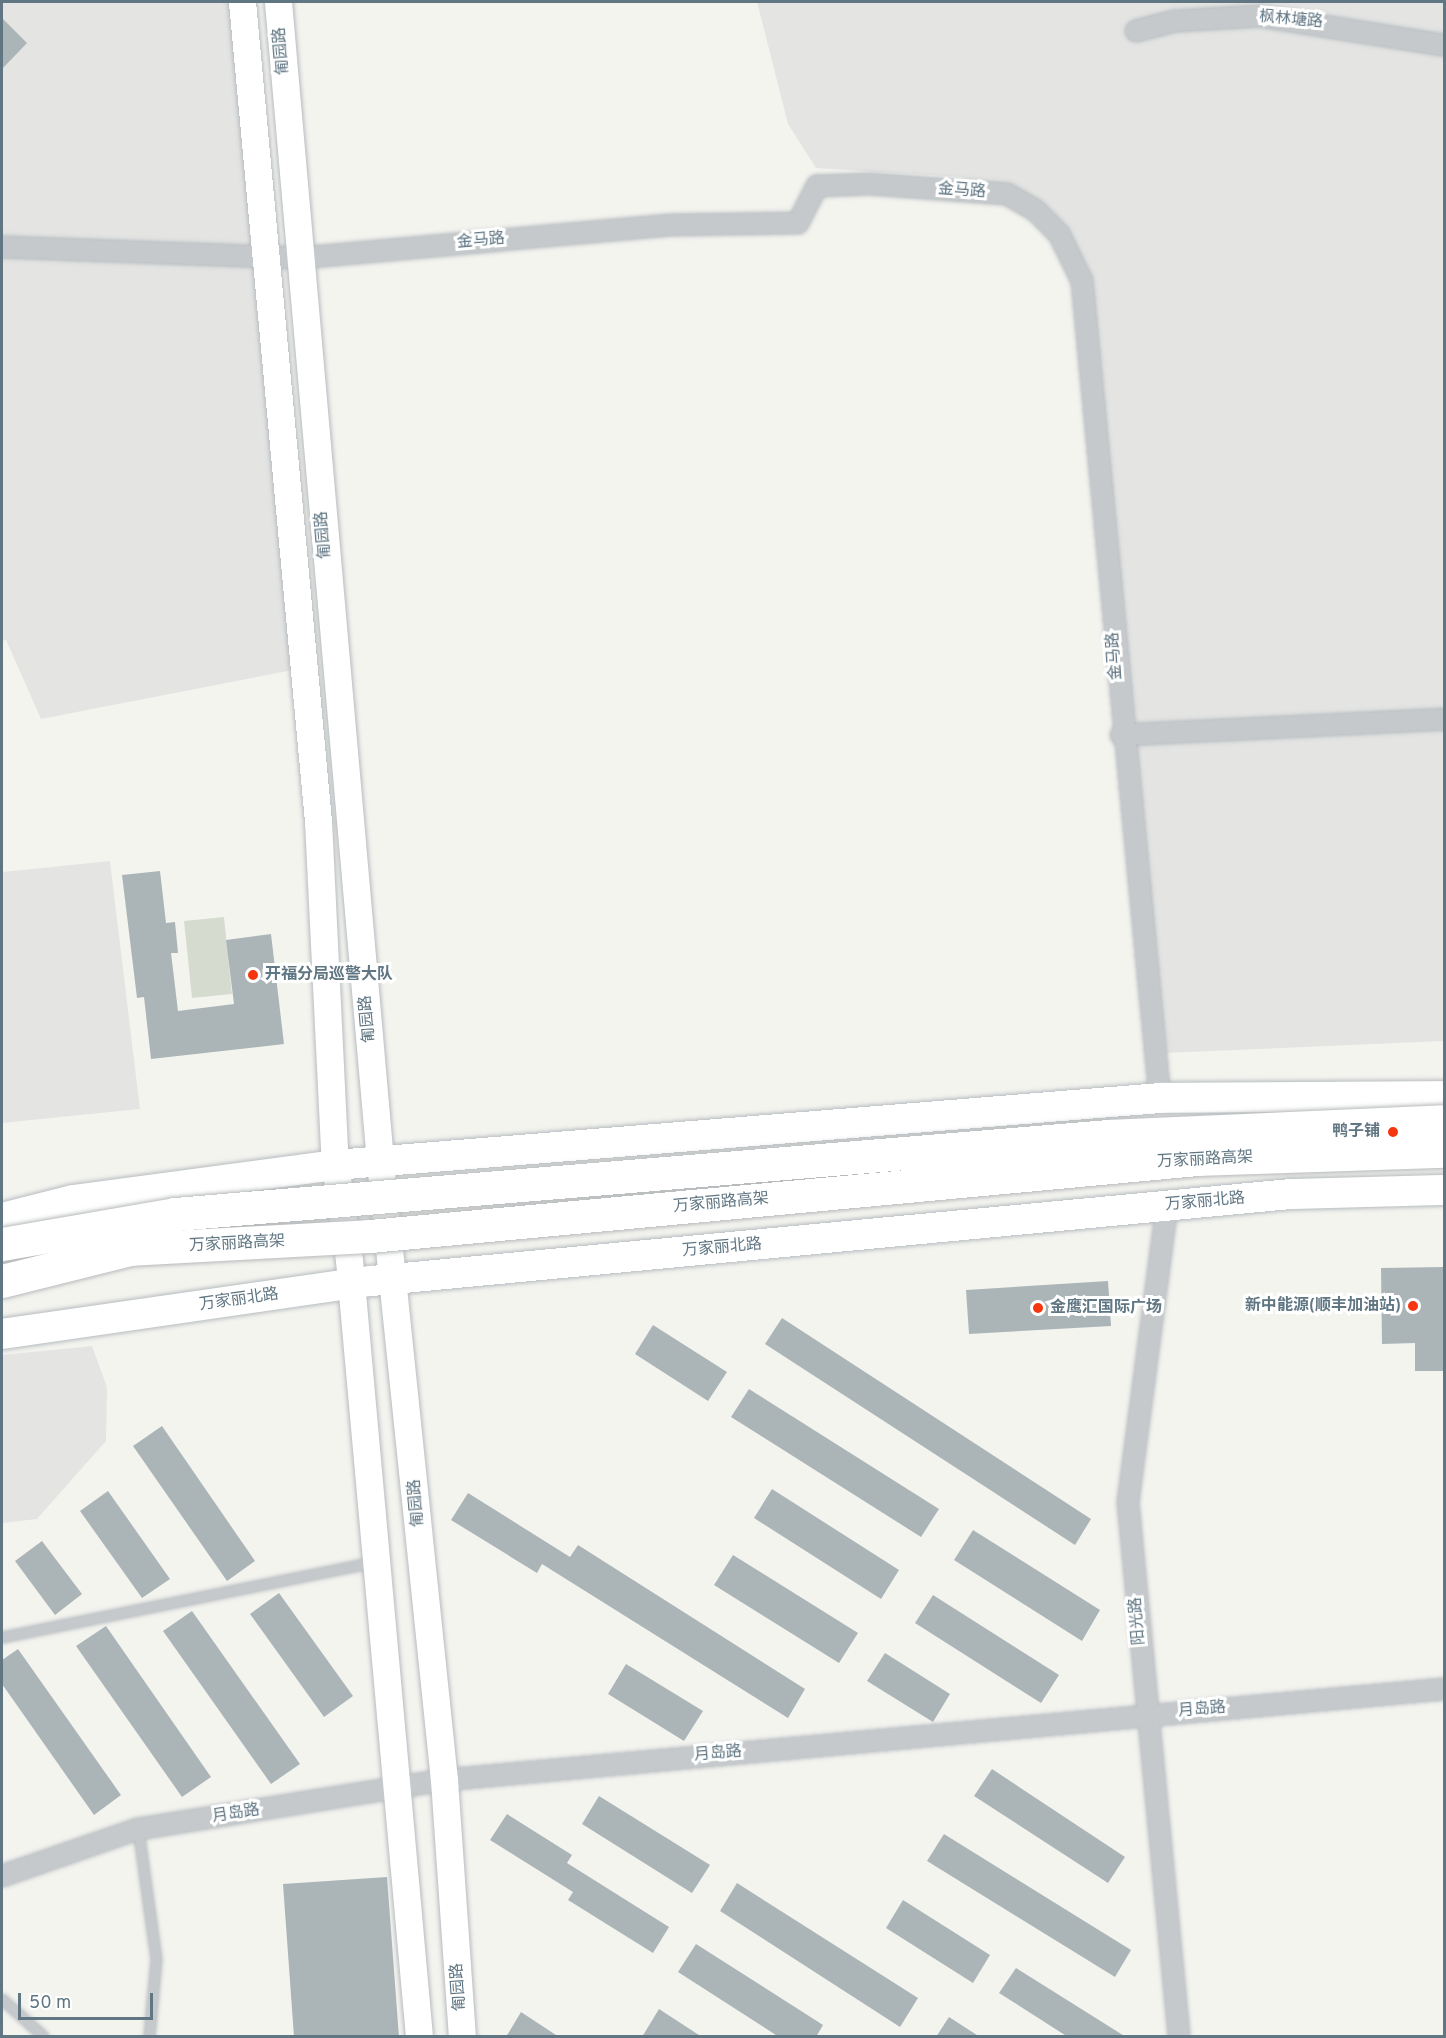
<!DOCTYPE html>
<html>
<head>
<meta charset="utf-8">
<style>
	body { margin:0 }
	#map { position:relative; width:1446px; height:2038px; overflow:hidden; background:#f4f4ef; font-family:Overpass,"Noto Sans SC",sans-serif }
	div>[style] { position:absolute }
	.built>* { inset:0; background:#e4e5e3 }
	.green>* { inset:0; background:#d5dccf }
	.building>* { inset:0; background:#abb5b8 }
	.roads { filter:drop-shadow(0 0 2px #b7bcc0) drop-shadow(0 0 2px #b7bcc0) }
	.lane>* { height:9px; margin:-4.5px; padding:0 4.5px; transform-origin:4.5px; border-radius:4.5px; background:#c5c9cb }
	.street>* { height:20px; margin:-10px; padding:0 10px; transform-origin:10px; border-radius:10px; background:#c5c9cb }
	.secondary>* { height:27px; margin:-13.5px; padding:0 13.5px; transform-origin:13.5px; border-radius:13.5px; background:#fff }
	.primary>* { height:30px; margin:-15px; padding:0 15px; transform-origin:15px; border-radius:15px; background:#fff }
	.bridges { filter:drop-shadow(0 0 2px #b7babc) drop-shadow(0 0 2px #b7babc) }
	.highway-bridge>* { height:33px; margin:-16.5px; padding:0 16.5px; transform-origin:16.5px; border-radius:16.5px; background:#fff }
	.dots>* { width:16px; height:16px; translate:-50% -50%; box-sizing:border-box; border:3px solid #fff; border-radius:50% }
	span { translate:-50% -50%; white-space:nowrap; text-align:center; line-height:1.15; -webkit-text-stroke:6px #fff; paint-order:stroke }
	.street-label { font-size:16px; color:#607683 }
	.poi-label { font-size:16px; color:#607683; font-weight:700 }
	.left { translate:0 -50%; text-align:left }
	.right { translate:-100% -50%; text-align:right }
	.frame { position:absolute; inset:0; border:3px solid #607683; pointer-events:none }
	.scale { position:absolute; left:18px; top:1993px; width:135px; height:27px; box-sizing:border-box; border:3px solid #607683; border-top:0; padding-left:8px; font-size:18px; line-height:21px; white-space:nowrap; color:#607683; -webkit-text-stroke:4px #fff; paint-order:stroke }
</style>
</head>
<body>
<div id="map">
	<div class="built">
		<i style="clip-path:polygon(2px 2px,252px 2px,293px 670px,41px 719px,6px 640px,2px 641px)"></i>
		<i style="clip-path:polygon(757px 2px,1444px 2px,1444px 1041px,1165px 1053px,1102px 417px,1064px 228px,1035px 199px,962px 177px,816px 168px,788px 124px)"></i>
		<i style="clip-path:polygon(110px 861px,140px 1109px,2px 1123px,2px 872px)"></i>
		<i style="clip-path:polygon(92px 1346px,107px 1387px,106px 1441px,37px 1519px,2px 1523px,2px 1355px)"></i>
	</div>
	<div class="green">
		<i style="clip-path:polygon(224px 917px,232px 994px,192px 998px,184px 921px)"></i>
	</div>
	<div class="building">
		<i style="clip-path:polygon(2px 18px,27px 43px,2px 69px)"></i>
		<i style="clip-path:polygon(160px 871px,166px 923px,175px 922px,178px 953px,171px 953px,178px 1011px,234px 1004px,226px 940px,271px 934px,284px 1044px,151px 1059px,144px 997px,137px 998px,122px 875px)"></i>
		<i style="clip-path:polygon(1444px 1267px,1444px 1371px,1415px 1371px,1415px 1343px,1382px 1344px,1381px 1268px)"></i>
		<i style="clip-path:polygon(1108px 1281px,1111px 1326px,969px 1334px,966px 1290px)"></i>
		<i style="clip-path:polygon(782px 1318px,1091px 1519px,1075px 1545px,765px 1344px)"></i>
		<i style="clip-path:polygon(653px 1325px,727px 1372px,708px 1401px,635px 1354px)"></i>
		<i style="clip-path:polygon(749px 1389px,939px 1509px,921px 1537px,731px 1417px)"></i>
		<i style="clip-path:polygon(162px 1426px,255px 1561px,227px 1581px,133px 1446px)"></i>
		<i style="clip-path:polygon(772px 1489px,899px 1570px,881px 1599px,754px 1518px)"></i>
		<i style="clip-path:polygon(108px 1491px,170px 1579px,142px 1598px,80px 1511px)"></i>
		<i style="clip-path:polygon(468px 1493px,570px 1557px,578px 1545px,805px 1689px,788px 1718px,542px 1564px,537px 1573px,451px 1520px)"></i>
		<i style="clip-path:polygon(973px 1530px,1100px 1610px,1082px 1641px,954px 1560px)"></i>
		<i style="clip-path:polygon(42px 1541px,82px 1594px,55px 1615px,15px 1561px)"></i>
		<i style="clip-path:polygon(733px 1555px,858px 1633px,839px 1663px,714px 1585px)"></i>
		<i style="clip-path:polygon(279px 1593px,353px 1696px,324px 1717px,250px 1614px)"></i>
		<i style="clip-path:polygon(933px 1595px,1059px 1675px,1041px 1703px,915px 1623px)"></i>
		<i style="clip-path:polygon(192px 1611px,300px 1764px,271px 1784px,163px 1631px)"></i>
		<i style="clip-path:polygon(106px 1626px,211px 1777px,182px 1797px,76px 1646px)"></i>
		<i style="clip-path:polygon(18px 1649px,121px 1795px,94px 1815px,2px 1684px,2px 1660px)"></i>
		<i style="clip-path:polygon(885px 1653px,950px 1694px,933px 1722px,867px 1681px)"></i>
		<i style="clip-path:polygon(626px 1664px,703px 1711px,684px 1741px,608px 1694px)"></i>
		<i style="clip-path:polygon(992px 1769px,1125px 1857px,1108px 1883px,974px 1796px)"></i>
		<i style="clip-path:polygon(599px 1796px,710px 1865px,692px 1893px,582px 1824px)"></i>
		<i style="clip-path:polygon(507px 1814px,572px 1855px,567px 1863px,669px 1927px,653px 1953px,568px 1900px,573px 1892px,490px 1840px)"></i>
		<i style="clip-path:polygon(944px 1834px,1131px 1950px,1115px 1977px,927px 1861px)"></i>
		<i style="clip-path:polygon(387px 1877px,399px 2037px,294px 2037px,283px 1884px)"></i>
		<i style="clip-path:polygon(737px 1883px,918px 1998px,900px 2027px,720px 1911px)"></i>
		<i style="clip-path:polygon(903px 1900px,990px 1955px,973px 1983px,886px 1928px)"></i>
		<i style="clip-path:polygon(696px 1944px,823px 2025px,816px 2037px,779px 2037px,678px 1972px)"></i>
		<i style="clip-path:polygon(1016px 1968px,1126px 2037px,1068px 2037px,999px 1993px)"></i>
		<i style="clip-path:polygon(659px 2009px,702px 2037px,642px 2037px)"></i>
		<i style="clip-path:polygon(521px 2012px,559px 2037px,506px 2037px)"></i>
		<i style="clip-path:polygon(949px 2017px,980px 2037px,936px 2037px)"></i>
	</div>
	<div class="roads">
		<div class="lane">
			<i style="left:2px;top:1637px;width:379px;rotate:-11.4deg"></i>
			<i style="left:138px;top:1829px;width:131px;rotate:82.1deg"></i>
			<i style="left:156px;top:1959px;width:77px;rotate:95.2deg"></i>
			<i style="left:2px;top:1999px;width:55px;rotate:42.1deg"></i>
		</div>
		<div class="street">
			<i style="left:1136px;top:31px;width:40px;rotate:-14.4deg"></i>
			<i style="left:1175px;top:21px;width:85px;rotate:-3.4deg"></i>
			<i style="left:1260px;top:16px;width:186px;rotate:9deg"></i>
			<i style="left:2px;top:247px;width:298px;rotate:2.1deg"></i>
			<i style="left:300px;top:258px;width:372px;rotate:-5.1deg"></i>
			<i style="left:671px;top:225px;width:127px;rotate:-0.9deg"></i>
			<i style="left:798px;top:223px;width:42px;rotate:-62.8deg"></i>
			<i style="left:817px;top:186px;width:53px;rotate:-2.2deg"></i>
			<i style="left:870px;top:184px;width:137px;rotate:4.2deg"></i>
			<i style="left:1007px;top:194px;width:34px;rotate:30deg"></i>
			<i style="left:1036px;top:211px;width:33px;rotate:45deg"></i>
			<i style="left:1059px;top:234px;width:52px;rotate:63.9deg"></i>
			<i style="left:1082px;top:281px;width:821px;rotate:84.55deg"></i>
			<i style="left:1121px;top:735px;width:323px;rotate:-2.8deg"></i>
			<i style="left:1167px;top:1206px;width:299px;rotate:97.5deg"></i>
			<i style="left:1128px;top:1502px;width:536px;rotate:84.54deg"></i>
			<i style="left:2px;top:1876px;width:144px;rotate:-19.1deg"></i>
			<i style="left:138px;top:1829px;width:310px;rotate:-9.1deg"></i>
			<i style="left:444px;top:1780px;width:1004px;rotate:-5.2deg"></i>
		</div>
		<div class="secondary">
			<i style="left:242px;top:2px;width:823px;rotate:84.7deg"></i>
			<i style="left:318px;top:821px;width:344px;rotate:87.2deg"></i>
			<i style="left:335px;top:1165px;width:96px;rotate:81.6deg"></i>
			<i style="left:349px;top:1260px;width:779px;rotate:84.85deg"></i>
			<i style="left:278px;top:2px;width:1164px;rotate:84.97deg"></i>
			<i style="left:380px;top:1162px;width:621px;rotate:84.09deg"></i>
			<i style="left:444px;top:1780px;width:257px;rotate:86deg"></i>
		</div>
		<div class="primary">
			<i style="left:2px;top:1218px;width:73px;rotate:-14.2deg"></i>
			<i style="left:73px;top:1200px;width:264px;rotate:-7.6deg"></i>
			<i style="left:335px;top:1165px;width:828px;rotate:-4.64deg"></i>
			<i style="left:1160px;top:1098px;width:284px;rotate:-0.4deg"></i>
			<i style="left:2px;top:1334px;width:374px;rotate:-8.2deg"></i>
			<i style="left:372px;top:1281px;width:922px;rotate:-5.41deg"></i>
			<i style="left:1290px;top:1194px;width:154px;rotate:-1.5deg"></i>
		</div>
	</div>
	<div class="bridges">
		<div class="highway-bridge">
			<i style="left:2px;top:1244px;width:176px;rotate:-9.8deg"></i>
			<i style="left:175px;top:1214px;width:935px;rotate:-4.78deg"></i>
			<i style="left:1107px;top:1136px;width:337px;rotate:-2.5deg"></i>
			<i style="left:2px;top:1281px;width:132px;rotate:-14deg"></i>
			<i style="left:130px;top:1249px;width:240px;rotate:-3.1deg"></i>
			<i style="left:370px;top:1236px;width:831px;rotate:-5.32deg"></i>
			<i style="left:1197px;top:1159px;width:247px;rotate:-1.9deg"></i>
		</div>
	</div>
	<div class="dots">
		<i style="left:253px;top:975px;background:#f5360e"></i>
		<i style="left:1393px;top:1132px;background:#f5360e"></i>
		<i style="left:1413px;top:1306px;background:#f5360e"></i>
		<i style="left:1038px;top:1308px;background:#f5360e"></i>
	</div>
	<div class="street-label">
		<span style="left:1291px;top:20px;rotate:5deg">枫林塘路</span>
		<span style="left:282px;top:51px;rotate:-95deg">匍园路</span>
		<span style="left:962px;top:191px;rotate:4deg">金马路</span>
		<span style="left:481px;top:241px;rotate:-5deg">金马路</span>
		<span style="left:324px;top:535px;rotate:-95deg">匍园路</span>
		<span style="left:1115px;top:656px;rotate:-94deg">金马路</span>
		<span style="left:368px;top:1019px;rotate:-95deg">匍园路</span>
		<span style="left:1205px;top:1160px;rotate:-3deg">万家丽路高架</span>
		<span style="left:1205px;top:1202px;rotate:-5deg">万家丽北路</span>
		<span style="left:721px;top:1203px;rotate:-5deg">万家丽路高架</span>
		<span style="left:237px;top:1244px;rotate:-3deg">万家丽路高架</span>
		<span style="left:722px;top:1248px;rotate:-5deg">万家丽北路</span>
		<span style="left:239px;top:1300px;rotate:-8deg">万家丽北路</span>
		<span style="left:417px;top:1503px;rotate:-95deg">匍园路</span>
		<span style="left:1138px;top:1621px;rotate:-95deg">阳光路</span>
		<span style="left:1202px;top:1710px;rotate:-5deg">月岛路</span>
		<span style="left:718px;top:1754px;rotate:-5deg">月岛路</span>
		<span style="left:236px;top:1814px;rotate:-9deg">月岛路</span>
		<span style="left:459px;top:1987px;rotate:-94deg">匍园路</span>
	</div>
	<div class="poi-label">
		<span class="left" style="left:265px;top:975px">开福分局巡警大队</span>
		<span class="right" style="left:1380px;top:1132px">鸭子铺</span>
		<span class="right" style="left:1401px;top:1306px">新中能源(顺丰加油站)</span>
		<span class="left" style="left:1050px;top:1308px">金鹰汇国际广场</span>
	</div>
	<div class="frame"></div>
	<div class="scale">50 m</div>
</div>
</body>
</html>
